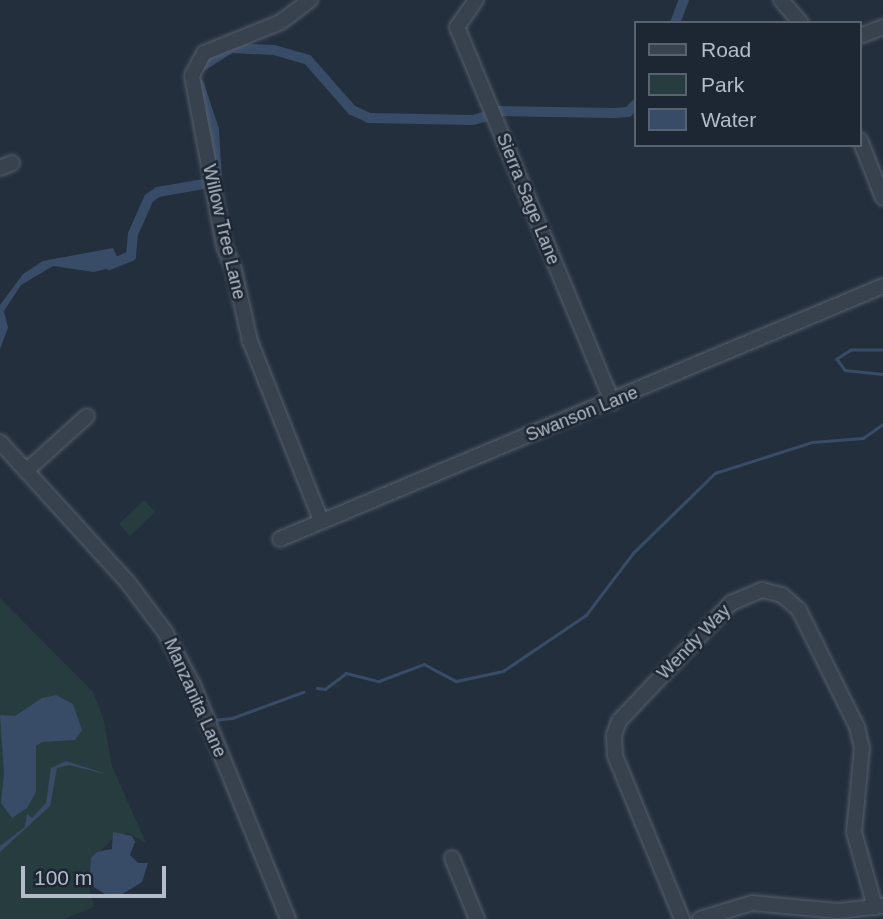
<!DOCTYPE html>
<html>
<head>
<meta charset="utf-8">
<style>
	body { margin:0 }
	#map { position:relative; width:883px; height:919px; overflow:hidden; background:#242f3e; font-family:Arial,sans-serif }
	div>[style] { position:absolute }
	.green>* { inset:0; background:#263c3f }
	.water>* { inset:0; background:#394c67 }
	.stream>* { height:2.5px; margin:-1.25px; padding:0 1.25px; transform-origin:1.25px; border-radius:1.25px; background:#394c67 }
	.canal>* { height:10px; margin:-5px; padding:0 5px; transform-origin:5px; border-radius:5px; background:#394c67 }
	.roads { filter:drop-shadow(0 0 2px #565f6c) drop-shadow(0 0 2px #565f6c) }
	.minor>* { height:14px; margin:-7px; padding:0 7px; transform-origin:7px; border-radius:7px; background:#38414e }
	span { translate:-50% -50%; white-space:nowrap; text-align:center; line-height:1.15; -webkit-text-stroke:5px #1d2633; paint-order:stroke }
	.street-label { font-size:18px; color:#b4bcc9 }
	.legend { position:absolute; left:634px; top:21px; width:228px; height:126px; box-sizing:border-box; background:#1d2633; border:2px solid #59626f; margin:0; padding:9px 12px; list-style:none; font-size:21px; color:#b4bcc9 }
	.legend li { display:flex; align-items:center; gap:14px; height:35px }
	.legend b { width:35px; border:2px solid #59626f }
	.scale { position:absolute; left:21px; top:866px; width:145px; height:32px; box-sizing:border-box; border:4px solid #b4bcc9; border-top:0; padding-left:9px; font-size:21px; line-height:24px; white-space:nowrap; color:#b4bcc9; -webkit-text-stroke:5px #1d2633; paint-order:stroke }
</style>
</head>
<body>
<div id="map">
	<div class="green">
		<i style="clip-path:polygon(144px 500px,155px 512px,130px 536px,119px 524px)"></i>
		<i style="clip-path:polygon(0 598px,93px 692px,103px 717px,112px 766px,146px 843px,128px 833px,115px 836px,91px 861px,88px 884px,94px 907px,64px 919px,0 919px)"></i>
	</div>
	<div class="water">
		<i style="clip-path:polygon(113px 248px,121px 265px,94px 272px,53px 266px,21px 285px,4px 311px,8px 328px,0 349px,0 305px,23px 274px,43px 261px)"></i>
		<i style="clip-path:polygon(56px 695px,73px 704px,82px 730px,75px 740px,42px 742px,36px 746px,36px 792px,27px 808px,12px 818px,1px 803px,4px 774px,0 715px,15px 716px,42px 698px)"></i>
		<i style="clip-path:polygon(66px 761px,109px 775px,69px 765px,57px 768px,50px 806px,0 852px,0 846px,25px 827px,27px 814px,32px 818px,46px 803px,51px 768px)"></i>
		<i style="clip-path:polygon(113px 832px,132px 836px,135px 842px,130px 855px,138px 863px,148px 863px,142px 882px,121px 895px,108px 896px,89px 884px,91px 858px,97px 852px,112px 849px)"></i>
	</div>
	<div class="stream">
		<i style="left:883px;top:350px;width:32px;rotate:180deg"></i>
		<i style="left:851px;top:350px;width:17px;rotate:147deg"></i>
		<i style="left:837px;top:359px;width:14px;rotate:54deg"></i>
		<i style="left:845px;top:370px;width:38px;rotate:6deg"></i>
		<i style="left:317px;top:688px;width:8px;rotate:7deg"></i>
		<i style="left:325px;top:689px;width:26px;rotate:-37deg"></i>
		<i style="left:346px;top:673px;width:34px;rotate:14deg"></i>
		<i style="left:379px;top:681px;width:48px;rotate:-20.7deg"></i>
		<i style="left:424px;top:664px;width:36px;rotate:28deg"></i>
		<i style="left:456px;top:681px;width:48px;rotate:-12deg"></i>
		<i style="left:503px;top:671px;width:100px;rotate:-34deg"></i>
		<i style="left:586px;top:615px;width:78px;rotate:-52.8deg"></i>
		<i style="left:633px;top:553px;width:115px;rotate:-44.3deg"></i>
		<i style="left:715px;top:473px;width:102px;rotate:-17.7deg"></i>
		<i style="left:812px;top:442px;width:51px;rotate:-4.5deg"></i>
		<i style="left:863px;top:438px;width:24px;rotate:-35deg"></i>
		<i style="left:213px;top:720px;width:19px;rotate:-6deg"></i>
		<i style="left:232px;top:718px;width:76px;rotate:-20.1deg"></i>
	</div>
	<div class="canal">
		<i style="left:675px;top:23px;width:25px;rotate:-69deg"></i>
		<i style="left:199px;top:68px;width:38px;rotate:-32deg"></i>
		<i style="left:231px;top:48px;width:43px;rotate:2.7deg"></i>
		<i style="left:274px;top:50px;width:35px;rotate:16deg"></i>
		<i style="left:308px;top:60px;width:67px;rotate:48.7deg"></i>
		<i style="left:352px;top:110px;width:19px;rotate:25deg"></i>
		<i style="left:369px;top:118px;width:104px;rotate:1.1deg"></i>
		<i style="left:473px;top:120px;width:15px;rotate:-16deg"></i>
		<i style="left:199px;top:84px;width:48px;rotate:71.9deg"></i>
		<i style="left:214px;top:130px;width:49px;rotate:86.5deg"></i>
		<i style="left:499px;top:111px;width:115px;rotate:1deg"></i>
		<i style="left:614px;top:113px;width:14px;rotate:-4deg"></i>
		<i style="left:628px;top:112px;width:11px;rotate:-45deg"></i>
		<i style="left:109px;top:265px;width:24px;rotate:-22deg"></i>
		<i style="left:131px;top:256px;width:22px;rotate:-85deg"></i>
		<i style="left:133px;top:234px;width:39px;rotate:-66deg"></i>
		<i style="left:149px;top:198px;width:11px;rotate:-34deg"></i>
		<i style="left:158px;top:192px;width:47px;rotate:-9.9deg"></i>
	</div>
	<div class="roads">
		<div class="minor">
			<i style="left:310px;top:0;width:36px;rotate:143deg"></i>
			<i style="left:281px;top:22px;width:83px;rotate:158.1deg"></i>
			<i style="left:204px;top:53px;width:26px;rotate:118deg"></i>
			<i style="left:192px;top:76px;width:173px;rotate:79.3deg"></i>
			<i style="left:224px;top:246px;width:26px;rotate:67deg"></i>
			<i style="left:234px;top:270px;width:73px;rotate:77.3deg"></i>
			<i style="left:250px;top:341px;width:193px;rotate:68.4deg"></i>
			<i style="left:476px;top:0;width:33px;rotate:125deg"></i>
			<i style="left:457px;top:27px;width:406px;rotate:67.5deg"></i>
			<i style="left:781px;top:0;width:30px;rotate:49deg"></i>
			<i style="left:860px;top:36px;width:25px;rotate:-21deg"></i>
			<i style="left:860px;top:140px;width:62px;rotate:68.4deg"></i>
			<i style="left:0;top:168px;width:13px;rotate:-23deg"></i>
			<i style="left:0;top:442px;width:192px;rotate:47.7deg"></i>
			<i style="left:129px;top:584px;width:60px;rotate:53.1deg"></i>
			<i style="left:165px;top:632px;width:60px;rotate:62.2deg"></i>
			<i style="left:193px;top:685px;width:253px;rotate:67.9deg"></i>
			<i style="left:26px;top:471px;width:82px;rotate:-42deg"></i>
			<i style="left:280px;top:539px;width:654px;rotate:-22.76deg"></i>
			<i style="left:452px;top:858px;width:66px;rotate:67.7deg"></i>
			<i style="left:682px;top:919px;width:176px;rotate:-112.3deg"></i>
			<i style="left:615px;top:756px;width:21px;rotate:-93deg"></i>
			<i style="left:614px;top:735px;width:15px;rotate:-70deg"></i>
			<i style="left:619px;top:721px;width:163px;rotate:-46.5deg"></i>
			<i style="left:731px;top:603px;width:34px;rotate:-23deg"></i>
			<i style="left:762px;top:590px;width:21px;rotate:14deg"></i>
			<i style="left:782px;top:595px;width:23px;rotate:41deg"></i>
			<i style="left:799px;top:610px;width:131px;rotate:63.6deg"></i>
			<i style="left:857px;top:727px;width:22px;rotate:77deg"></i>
			<i style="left:862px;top:748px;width:84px;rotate:95.4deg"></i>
			<i style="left:854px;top:832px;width:78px;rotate:74.4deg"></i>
			<i style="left:700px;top:919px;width:54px;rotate:-17.1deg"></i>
			<i style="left:752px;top:903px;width:86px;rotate:5.3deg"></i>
			<i style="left:838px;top:911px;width:44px;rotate:-6.5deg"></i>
		</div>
	</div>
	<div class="street-label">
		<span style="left:528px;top:199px;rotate:68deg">Sierra Sage Lane</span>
		<span style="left:224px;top:232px;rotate:77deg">Willow Tree Lane</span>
		<span style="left:582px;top:414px;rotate:-22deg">Swanson Lane</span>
		<span style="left:694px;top:642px;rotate:-46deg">Wendy Way</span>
		<span style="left:195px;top:698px;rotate:66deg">Manzanita Lane</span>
	</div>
	<ul class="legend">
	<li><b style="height:9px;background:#38414e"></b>Road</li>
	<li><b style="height:19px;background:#263c3f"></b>Park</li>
	<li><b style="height:19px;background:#394c67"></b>Water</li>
	</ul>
	<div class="scale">100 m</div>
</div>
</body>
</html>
